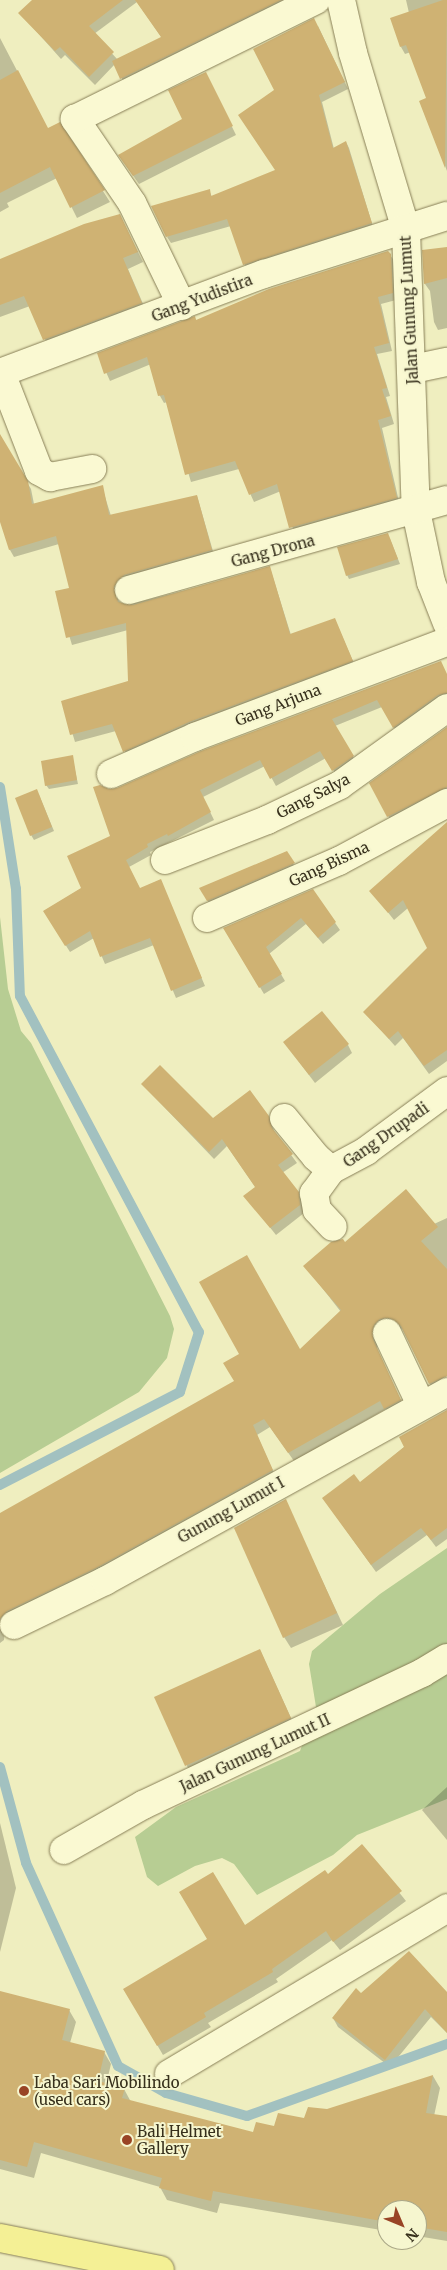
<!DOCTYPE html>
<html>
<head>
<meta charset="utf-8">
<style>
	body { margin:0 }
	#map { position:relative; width:447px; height:2270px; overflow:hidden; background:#efeebf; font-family:Merriweather,serif }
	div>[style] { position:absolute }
	.green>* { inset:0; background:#b7cd93 }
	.shadow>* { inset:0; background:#0003 }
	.stream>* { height:10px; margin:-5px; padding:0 5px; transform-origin:5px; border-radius:5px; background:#a2c1c0 }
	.building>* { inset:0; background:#cfb273 }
	.roads { filter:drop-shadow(0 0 1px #887f57) drop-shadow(0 0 1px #887f57) }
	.minor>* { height:28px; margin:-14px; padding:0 14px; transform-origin:14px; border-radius:14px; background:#faf9d2 }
	.major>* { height:28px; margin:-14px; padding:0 14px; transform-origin:14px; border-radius:14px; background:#f4f095 }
	.dots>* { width:14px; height:14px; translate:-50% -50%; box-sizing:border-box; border:2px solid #f6f6cf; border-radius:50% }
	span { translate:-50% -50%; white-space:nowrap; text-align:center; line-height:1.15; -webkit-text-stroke:4px #f6f6cf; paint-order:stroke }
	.street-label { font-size:15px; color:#37301c }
	.poi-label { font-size:15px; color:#37301c }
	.left { translate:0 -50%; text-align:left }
	.north { position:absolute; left:377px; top:2200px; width:50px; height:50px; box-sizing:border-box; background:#f6f6cf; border:1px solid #aaa787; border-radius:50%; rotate:135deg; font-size:14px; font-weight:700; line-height:20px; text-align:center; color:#37301c }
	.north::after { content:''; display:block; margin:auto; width:18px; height:22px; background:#994425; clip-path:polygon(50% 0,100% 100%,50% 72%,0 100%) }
</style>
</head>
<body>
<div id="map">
	<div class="green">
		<i style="clip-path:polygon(0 917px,8px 989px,21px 1031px,31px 1043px,170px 1316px,174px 1329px,167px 1358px,139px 1392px,0 1473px)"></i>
		<i style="clip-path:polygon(447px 1548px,447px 1799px,357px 1835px,333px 1855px,257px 1895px,234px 1864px,222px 1858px,195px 1866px,158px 1886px,147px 1877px,135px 1837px,176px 1807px,300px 1751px,316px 1707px,309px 1664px,312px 1651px,380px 1594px)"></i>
	</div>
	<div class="shadow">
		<i style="clip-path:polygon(evenodd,33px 0,306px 0,126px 87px,115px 64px,95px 85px,65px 55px,61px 59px,20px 13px,33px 0,137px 2px,162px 38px,118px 60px,94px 34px,137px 2px)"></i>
		<i style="clip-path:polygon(406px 0,447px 0,447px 171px,420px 102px,428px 99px,411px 52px,405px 54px,401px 47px,409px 13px)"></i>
		<i style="clip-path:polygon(318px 26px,348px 89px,322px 102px,334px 149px,346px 142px,349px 148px,374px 230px,247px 271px,231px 226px,171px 243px,167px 237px,209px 190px,212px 197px,277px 171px,275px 90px)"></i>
		<i style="clip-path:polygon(0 38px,48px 130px,60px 124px,110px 202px,77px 218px,57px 178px,7px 203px,9px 207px,0 212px)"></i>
		<i style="clip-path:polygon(210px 82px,236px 135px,139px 184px,125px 164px,184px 119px)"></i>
		<i style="clip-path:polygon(125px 226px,143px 262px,128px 269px,147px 313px,50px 350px,30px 306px,0 317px,0 260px)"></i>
		<i style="clip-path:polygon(447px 248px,447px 328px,438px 330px,434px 322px,430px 291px,425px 284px,424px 251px)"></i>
		<i style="clip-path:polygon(390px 255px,395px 262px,396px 300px,381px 304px,392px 351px,377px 354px,390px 396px,386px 397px,394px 424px,382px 428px,400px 506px,295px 535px,281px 491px,254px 502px,239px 469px,191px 482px,167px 402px,164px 403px,160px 396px,151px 364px,110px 381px,98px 354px,195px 318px,197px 321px)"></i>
		<i style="clip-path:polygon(0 436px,31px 489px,34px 504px,102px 487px,111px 516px,197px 496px,215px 558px,122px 586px,118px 600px,124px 606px,270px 568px,291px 635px,335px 620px,356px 668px,128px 758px,116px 731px,75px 742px,63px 702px,129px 682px,128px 630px,72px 645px,56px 592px,71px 589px,59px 544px,14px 557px,10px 550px,0 518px)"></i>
		<i style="clip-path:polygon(390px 539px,400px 564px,349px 579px,347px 575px)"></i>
		<i style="clip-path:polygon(447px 675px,447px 701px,398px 734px,382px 707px,335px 726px,357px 764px,338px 778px,326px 758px,276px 786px,265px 766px,203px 797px,214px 820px,150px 852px,151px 855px,129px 867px,140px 889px,160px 880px,205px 986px,176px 998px,154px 945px,105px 964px,94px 938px,70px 952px,44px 911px,82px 888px,111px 837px,109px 791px)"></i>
		<i style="clip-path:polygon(447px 729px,447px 797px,393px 825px,371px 784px)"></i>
		<i style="clip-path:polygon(72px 756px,78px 784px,49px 789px,46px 785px)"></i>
		<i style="clip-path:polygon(39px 795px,54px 831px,34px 840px,31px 835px)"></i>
		<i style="clip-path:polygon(447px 823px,447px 1061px,429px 1074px,403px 1038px,395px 1046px,365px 1012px,428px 949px,408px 908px,394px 920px,371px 891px)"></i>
		<i style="clip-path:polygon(286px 852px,300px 875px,214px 912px,201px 888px)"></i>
		<i style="clip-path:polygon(313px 891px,340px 930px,323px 944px,306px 924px,269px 954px,285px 981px,264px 994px,225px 929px)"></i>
		<i style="clip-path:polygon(284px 1042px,348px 1045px,352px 1053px,315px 1083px)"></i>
		<i style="clip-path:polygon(142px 1084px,213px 1120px,268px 1116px,275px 1133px,297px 1163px,282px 1173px,303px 1201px,304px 1213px,276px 1235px,245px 1196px,256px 1188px,227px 1146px,214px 1159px)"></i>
		<i style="clip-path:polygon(447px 1218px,447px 1376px,431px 1386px,402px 1329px,394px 1326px,379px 1333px,377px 1350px,405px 1409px,390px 1417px,386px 1409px,294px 1461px,270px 1427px,257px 1435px,277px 1480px,5px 1626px,4px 1640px,0 1643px,0 1515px,300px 1351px,341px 1312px,305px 1266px,345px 1243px,434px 1224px)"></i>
		<i style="clip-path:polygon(447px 1411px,447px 1539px,436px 1547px,427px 1535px,376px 1572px,323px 1498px,360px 1484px)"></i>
		<i style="clip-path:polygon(285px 1501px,343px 1625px,291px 1648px,284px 1637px)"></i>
		<i style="clip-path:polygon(260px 1650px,296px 1729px,192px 1777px,156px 1697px)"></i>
		<i style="clip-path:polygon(447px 1787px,447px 1840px,422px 1810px)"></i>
		<i style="clip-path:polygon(0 1823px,16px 1888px,0 1952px)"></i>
		<i style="clip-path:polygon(362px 1846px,406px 1901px,340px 1950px,332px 1940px,276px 1979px,278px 1982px,208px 2023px,211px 2027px,163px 2055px,125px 1990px,245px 1927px,328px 1876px)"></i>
		<i style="clip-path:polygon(0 1993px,69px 2010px,76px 2022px,70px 2043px,104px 2052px,111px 2064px,106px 2085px,124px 2089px,131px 2102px,254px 2133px,305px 2119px,433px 2076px,440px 2088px,434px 2116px,447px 2118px,447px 2241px,417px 2236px,417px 2210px,387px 2210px,387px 2231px,220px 2203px,217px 2213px,167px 2200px,160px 2187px,41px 2153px,34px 2178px,0 2169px)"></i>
		<i style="clip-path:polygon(362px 1994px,447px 1994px,447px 2033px,431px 2017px,390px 2067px,338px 2027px,333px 2018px)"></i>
	</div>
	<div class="stream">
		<i style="left:0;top:787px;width:103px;rotate:81.1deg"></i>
		<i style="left:16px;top:889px;width:107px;rotate:87.9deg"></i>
		<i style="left:20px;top:996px;width:381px;rotate:62deg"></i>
		<i style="left:199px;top:1332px;width:63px;rotate:107.6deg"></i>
		<i style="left:180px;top:1392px;width:203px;rotate:152.7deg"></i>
		<i style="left:0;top:1767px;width:99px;rotate:74.8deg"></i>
		<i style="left:26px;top:1863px;width:223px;rotate:65.6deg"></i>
		<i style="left:118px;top:2066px;width:55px;rotate:29.4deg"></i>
		<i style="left:166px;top:2093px;width:84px;rotate:15.9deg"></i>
		<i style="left:247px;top:2116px;width:213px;rotate:-19.8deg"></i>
	</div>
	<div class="building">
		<i style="clip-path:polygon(32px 0,123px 0,89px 26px,114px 52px,89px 77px,60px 47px,55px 51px,18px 13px)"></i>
		<i style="clip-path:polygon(135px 0,281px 0,120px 79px,112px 61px,161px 37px)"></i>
		<i style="clip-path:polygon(443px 0,447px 0,445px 168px,419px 101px,426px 98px,406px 45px,400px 47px,390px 18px)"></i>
		<i style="clip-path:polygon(314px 18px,345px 82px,319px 95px,333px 148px,346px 141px,372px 223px,243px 265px,227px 219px,166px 237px,151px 206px,210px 189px,211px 196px,275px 170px,238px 115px,274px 90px,253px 49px)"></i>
		<i style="clip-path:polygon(18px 70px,48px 128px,60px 122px,105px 190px,70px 208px,50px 167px,0 193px,0 80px)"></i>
		<i style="clip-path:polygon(206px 72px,233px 126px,133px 176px,118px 155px,182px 119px,168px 90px)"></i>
		<i style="clip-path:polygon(120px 214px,138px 252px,123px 258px,142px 303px,43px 340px,24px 296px,0 305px,0 259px,84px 224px)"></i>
		<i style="clip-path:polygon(447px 247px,447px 278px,424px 284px,422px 250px)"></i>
		<i style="clip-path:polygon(388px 251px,391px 254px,393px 293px,378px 297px,389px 343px,374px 347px,387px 388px,382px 389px,391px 416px,378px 420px,397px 498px,289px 528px,277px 484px,249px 495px,235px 461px,185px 475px,164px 395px,158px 396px,147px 357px,104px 374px,97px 353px,195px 316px,196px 320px,269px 289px)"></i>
		<i style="clip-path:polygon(0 434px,28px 481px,32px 504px,103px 485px,109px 515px,197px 495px,212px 550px,124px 575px,114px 587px,118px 602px,133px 605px,270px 566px,290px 634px,335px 618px,353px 661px,189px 722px,123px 752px,112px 724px,70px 735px,61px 701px,128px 681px,126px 623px,66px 638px,55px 591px,69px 588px,56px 536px,9px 550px,0 522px)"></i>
		<i style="clip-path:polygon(388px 533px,398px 559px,346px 576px,337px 547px)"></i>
		<i style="clip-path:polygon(441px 661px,447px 674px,447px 693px,438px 695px,393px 728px,377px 700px,332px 719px,354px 756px,332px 771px,320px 751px,270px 779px,260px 760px,200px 790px,211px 812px,168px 836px,167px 834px,147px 844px,148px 847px,126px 860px,140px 888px,161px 879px,202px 978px,171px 991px,150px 938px,100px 957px,90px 931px,65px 946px,43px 911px,81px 888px,67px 856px,110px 836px,93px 787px,100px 785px,109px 789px,117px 788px,201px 751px)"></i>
		<i style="clip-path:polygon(447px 727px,447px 787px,387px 817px,369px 783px)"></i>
		<i style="clip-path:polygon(73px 755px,77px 780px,45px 786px,41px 761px)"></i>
		<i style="clip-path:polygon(37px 789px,52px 827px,30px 836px,15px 798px)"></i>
		<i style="clip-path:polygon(447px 822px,447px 1050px,424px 1066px,398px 1031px,389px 1039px,363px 1012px,427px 948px,403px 900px,388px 913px,369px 891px)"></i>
		<i style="clip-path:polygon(287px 851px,295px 863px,207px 901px,199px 888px)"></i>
		<i style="clip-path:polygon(313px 889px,336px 922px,318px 938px,301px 918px,266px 947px,282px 974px,259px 988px,223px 928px)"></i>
		<i style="clip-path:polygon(322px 1011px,349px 1044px,309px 1075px,283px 1042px)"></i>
		<i style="clip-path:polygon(160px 1065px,213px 1118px,250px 1090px,269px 1116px,272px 1128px,293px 1154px,278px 1165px,299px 1192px,300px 1205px,270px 1228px,243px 1196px,255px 1187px,222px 1139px,209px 1152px,141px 1084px)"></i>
		<i style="clip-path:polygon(406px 1189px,438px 1227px,421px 1241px,447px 1269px,447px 1376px,429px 1384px,401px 1326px,389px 1318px,380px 1319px,374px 1325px,373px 1339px,401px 1400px,384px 1409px,380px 1401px,288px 1453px,264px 1419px,253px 1425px,273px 1470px,98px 1567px,7px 1611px,0 1619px,0 1513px,234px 1381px,223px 1363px,239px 1354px,199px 1282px,247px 1255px,300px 1349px,341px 1310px,303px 1266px,331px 1242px,343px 1239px,345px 1242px)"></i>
		<i style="clip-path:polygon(447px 1410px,447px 1528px,431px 1540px,421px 1528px,371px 1565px,322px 1498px,354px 1474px,360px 1482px,404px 1447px,399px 1437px)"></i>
		<i style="clip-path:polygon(286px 1499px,337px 1613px,283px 1638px,234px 1528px)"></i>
		<i style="clip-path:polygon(260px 1649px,291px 1718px,185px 1766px,154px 1697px)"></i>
		<i style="clip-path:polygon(362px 1844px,402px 1891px,333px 1942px,326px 1931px,272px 1969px,273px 1972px,204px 2013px,206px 2017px,157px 2046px,123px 1989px,207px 1939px,179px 1892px,213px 1872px,245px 1925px,325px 1870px,328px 1874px)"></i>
		<i style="clip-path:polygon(409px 1951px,447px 1992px,447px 2033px,425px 2009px,385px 2060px,332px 2018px,356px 1988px,361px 1993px)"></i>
		<i style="clip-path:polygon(0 1991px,70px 2009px,62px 2040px,105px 2051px,98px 2081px,125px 2088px,122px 2098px,253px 2132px,256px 2122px,274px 2126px,278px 2113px,304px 2118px,308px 2107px,327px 2109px,433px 2075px,426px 2113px,447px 2116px,447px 2232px,417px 2227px,417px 2210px,387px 2210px,387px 2222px,213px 2191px,211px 2201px,159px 2188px,162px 2178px,34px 2142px,27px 2167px,0 2160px)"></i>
	</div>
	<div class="roads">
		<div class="minor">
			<i style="left:341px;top:0;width:54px;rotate:77.2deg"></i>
			<i style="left:353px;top:53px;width:185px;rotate:73.3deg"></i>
			<i style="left:406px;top:230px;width:281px;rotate:88deg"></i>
			<i style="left:416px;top:511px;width:73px;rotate:78.1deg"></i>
			<i style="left:431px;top:582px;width:44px;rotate:68.7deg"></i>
			<i style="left:182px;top:306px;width:114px;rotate:-115.9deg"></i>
			<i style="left:132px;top:203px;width:102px;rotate:-124.2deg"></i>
			<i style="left:75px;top:119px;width:269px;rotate:-26.3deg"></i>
			<i style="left:413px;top:369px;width:35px;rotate:-12deg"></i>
			<i style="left:0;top:373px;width:282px;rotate:-20.6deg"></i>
			<i style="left:264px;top:274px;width:192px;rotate:-17.6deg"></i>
			<i style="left:1px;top:373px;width:105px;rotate:68.8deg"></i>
			<i style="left:39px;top:471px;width:13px;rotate:29deg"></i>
			<i style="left:50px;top:477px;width:43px;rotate:-10.8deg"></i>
			<i style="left:129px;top:590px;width:330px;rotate:-15.8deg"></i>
			<i style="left:111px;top:774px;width:92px;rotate:-23.8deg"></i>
			<i style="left:195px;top:737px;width:269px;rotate:-20.7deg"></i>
			<i style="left:165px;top:860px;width:110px;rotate:-21.4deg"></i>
			<i style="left:267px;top:820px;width:81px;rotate:-25.6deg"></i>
			<i style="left:340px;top:785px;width:132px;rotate:-35.7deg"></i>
			<i style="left:207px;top:918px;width:144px;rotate:-23.4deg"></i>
			<i style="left:339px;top:861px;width:123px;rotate:-28.2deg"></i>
			<i style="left:284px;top:1118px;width:50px;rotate:50.6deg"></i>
			<i style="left:316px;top:1157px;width:20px;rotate:41deg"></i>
			<i style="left:331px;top:1170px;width:40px;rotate:-28deg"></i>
			<i style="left:366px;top:1151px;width:101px;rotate:-36.5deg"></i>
			<i style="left:331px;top:1170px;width:29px;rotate:126deg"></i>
			<i style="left:314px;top:1193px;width:17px;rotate:80deg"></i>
			<i style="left:317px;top:1210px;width:23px;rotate:47deg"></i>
			<i style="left:387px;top:1333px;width:80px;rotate:64.7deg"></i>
			<i style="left:14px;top:1625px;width:101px;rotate:-25.8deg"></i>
			<i style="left:105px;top:1581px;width:391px;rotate:-28.9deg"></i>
			<i style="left:64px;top:1850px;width:91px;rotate:-29.7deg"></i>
			<i style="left:143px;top:1805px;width:309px;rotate:-25.3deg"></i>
			<i style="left:422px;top:1673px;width:29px;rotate:-31deg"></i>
			<i style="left:169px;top:2074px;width:324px;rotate:-30.8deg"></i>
		</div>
		<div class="major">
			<i style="left:0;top:2238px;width:163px;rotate:11.3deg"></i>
		</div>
	</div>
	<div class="dots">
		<i style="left:24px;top:2091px;background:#994425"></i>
		<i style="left:127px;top:2140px;background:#994425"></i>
	</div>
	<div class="street-label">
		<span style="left:202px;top:298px;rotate:-21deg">Gang Yudistira</span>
		<span style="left:409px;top:310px;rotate:-93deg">Jalan Gunung Lumut</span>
		<span style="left:273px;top:551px;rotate:-15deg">Gang Drona</span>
		<span style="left:278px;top:705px;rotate:-21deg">Gang Arjuna</span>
		<span style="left:313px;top:796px;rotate:-27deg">Gang Salya</span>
		<span style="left:329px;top:864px;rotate:-25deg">Gang Bisma</span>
		<span style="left:386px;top:1135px;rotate:-35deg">Gang Drupadi</span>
		<span style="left:231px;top:1510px;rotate:-29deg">Gunung Lumut I</span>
		<span style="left:255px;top:1753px;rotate:-25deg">Jalan Gunung Lumut II</span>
	</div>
	<div class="poi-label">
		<span class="left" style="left:34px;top:2091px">Laba Sari Mobilindo<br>(used cars)</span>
		<span class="left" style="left:137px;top:2140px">Bali Helmet<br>Gallery</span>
	</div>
	<div class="north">N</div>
</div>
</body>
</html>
